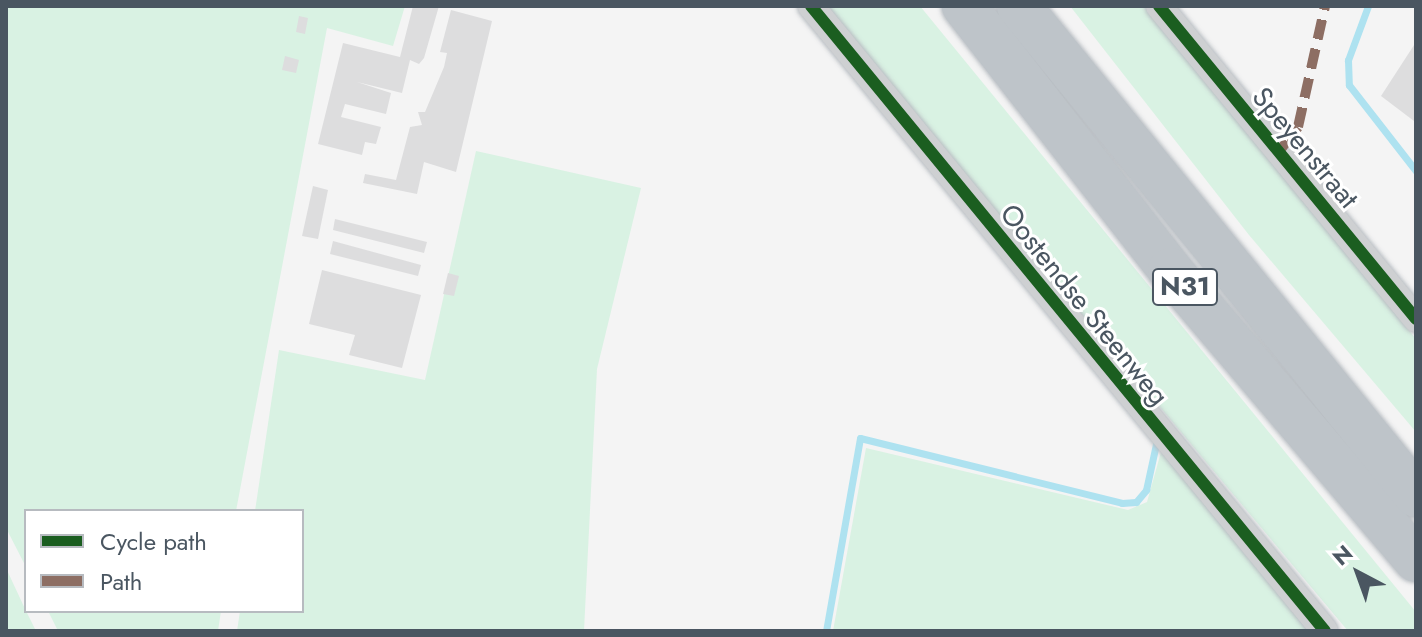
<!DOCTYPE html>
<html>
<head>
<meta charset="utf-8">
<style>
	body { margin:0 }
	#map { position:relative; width:1422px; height:637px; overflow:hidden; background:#f4f4f4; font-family:Jost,sans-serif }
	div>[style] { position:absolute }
	.green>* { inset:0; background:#d9f2e3 }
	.stream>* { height:7px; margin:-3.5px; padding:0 3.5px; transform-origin:3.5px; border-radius:3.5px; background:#aee2f0 }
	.building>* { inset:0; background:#ddddde }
	.roads { filter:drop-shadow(0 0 2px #b9bec3) drop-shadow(0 0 2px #b9bec3) }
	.street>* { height:26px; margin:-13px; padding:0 13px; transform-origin:13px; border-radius:13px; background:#ced0d2 }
	.highway>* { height:44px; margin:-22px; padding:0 22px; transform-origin:22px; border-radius:22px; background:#bec4c9 }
	.quiet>* { height:10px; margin-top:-5px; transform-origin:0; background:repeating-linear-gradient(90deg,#8d6e63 0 20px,transparent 0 30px) }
	.cycleway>* { height:12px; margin:-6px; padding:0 6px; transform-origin:6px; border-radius:6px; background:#1b5e20 }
	span { translate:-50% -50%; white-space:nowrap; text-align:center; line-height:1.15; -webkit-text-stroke:6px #fff; paint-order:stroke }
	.shield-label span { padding:2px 6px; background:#fff; border:2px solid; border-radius:6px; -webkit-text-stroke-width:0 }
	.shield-label { font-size:26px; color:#4a5661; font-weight:700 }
	.street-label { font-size:28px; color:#4a5661 }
	.frame { position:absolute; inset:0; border:8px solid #4a5661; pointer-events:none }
	.legend { position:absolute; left:24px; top:509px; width:280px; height:104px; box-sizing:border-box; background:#fff; border:2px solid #b7bbc0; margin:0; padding:10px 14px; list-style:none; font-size:24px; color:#4a5661 }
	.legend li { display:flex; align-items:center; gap:16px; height:40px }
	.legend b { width:40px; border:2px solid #b7bbc0 }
	.north { position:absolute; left:1318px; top:533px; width:80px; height:80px; -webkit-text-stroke:6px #fff; paint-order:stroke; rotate:319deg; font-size:22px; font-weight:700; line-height:32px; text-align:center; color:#4a5661 }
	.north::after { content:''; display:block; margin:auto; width:28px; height:36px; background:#4a5661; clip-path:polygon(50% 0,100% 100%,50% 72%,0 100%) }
</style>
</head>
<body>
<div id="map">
	<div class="green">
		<i style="clip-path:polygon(6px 6px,405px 6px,393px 46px,327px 28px,236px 511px,26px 511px,26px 567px,6px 528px)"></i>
		<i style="clip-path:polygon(823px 6px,920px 6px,1416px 612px,1416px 631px,1348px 631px)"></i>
		<i style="clip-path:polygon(1070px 6px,1146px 6px,1179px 45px,1416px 339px,1416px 432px,1249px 235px)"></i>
		<i style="clip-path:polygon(476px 151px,641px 188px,597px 369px,584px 631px,237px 631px,240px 611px,302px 611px,302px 511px,255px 511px,279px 350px,425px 380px)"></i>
		<i style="clip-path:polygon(866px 448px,1128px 510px,1147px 502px,1161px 452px,1313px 631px,833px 631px)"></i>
		<i style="clip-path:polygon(6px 568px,26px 611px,36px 631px,6px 631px)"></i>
		<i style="clip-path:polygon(48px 611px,221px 611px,218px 631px,58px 631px)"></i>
	</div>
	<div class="stream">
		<i style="left:1368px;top:6px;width:58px;rotate:110.3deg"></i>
		<i style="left:1348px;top:60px;width:25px;rotate:88deg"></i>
		<i style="left:1349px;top:85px;width:109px;rotate:52.1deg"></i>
		<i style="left:826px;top:631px;width:196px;rotate:-80deg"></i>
		<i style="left:860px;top:438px;width:270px;rotate:13.9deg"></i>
		<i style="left:1122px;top:503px;width:14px;rotate:-4deg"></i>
		<i style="left:1136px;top:502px;width:16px;rotate:-50deg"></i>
		<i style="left:1146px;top:490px;width:47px;rotate:-77.7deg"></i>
	</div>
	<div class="building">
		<i style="clip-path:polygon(413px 6px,439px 6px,424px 58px,419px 64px,410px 60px,402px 93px,357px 82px,391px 93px,386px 114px,345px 104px,341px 117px,381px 127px,376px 144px,365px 142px,362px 155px,318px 144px,343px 43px,400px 57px)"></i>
		<i style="clip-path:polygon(451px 10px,492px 21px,456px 172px,424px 162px,417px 194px,363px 183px,365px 174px,396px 180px,410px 127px,422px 125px,418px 112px,425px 112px,444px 67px,447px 53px,440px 52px)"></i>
		<i style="clip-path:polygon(299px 16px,308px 18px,305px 34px,296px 32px)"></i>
		<i style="clip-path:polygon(1416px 42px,1416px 118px,1414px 121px,1381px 96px)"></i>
		<i style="clip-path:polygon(285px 56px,299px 60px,296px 73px,282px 70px)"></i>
		<i style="clip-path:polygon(313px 186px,328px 190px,318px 239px,302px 236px)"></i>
		<i style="clip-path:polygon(335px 219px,427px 242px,424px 253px,333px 230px)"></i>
		<i style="clip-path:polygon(333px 241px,421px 265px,418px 276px,330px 254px)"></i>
		<i style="clip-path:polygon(322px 270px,421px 295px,402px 368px,349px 355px,355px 335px,309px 324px)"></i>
		<i style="clip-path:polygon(448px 273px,459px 276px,454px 296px,443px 294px)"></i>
	</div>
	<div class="roads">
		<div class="street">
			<i style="left:811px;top:6px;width:809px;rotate:50.57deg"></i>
			<i style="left:1159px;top:6px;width:405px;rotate:50.6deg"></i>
		</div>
		<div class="highway">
			<i style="left:964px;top:6px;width:335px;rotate:52deg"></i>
			<i style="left:1170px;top:270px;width:380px;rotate:49.7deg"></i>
			<i style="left:1019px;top:6px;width:630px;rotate:50.93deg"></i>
		</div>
	</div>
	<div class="quiet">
		<i style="left:1277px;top:154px;width:34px;rotate:-52deg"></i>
		<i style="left:1298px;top:127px;width:124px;rotate:-77.4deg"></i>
	</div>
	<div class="cycleway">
		<i style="left:811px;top:6px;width:809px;rotate:50.57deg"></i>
		<i style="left:1159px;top:6px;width:405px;rotate:50.6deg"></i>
	</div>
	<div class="shield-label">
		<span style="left:1185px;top:287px">N31</span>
	</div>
	<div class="street-label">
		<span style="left:1305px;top:148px;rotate:50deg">Speyenstraat</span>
		<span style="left:1084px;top:305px;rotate:51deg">Oostendse Steenweg</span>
	</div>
	<div class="frame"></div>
	<ul class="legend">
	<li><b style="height:10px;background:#1b5e20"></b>Cycle path</li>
	<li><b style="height:10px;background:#8d6e63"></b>Path</li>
	</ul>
	<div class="north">N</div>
</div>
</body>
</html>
